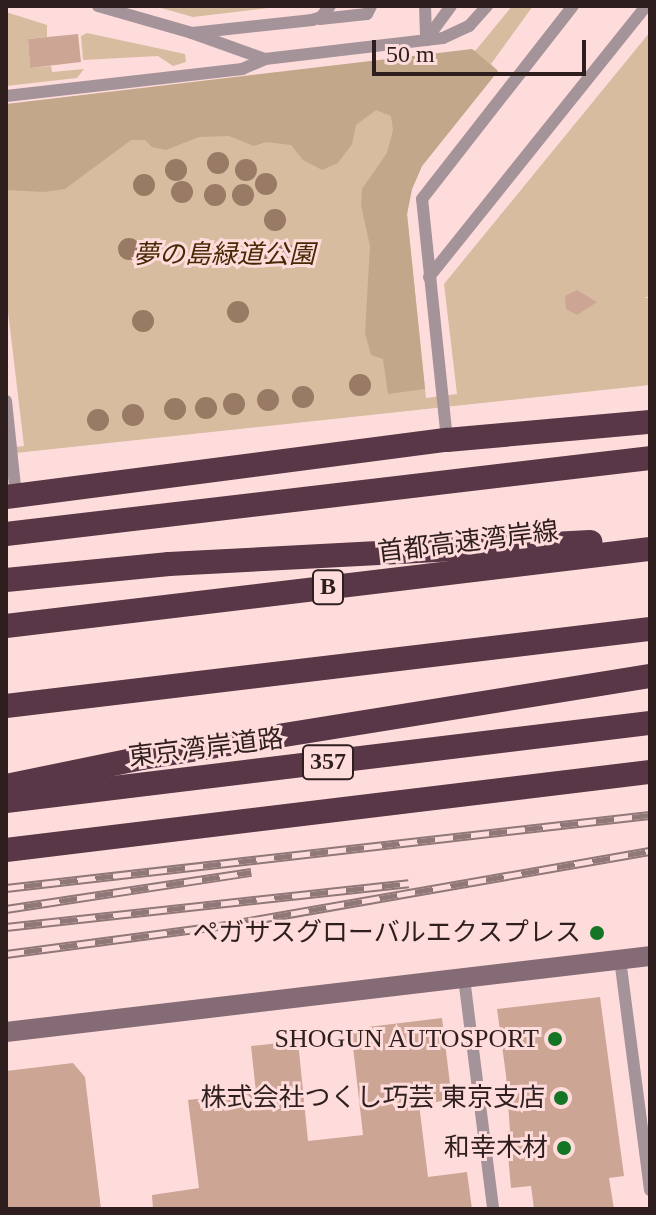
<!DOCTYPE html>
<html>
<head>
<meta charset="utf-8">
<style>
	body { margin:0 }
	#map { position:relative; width:656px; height:1215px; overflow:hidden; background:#ffdcdc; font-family:"Times New Roman","Noto Sans JP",serif }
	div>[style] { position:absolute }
	.green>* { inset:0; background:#d7bc9f }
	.forest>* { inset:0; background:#c3a78a }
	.building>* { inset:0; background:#cda595 }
	.lane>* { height:12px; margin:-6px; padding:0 6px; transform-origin:6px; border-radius:6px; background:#a5939a }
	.secondary>* { height:20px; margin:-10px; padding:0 10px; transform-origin:10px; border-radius:10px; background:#856b75 }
	.highway>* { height:24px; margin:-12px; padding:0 12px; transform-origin:12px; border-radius:12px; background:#593746 }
	.rail>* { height:9px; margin-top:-4.5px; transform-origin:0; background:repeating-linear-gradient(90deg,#ffdcdc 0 18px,#917878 0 36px); box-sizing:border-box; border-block:2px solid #917878 }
	.trees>* { width:22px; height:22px; margin:-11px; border-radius:50%; background:#997a64 }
	.dots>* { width:22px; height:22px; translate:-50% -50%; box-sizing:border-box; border:4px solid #ffdcdc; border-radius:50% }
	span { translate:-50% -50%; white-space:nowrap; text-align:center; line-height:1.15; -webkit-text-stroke:6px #ffdcdc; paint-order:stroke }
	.shield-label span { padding:2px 6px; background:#ffdcdc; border:2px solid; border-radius:6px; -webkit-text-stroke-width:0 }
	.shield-label { font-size:24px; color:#2e1e1e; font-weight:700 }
	.park-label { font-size:26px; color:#462902; font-style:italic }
	.street-label { font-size:26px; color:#2e1e1e }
	.poi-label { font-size:26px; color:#2e1e1e }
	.right { translate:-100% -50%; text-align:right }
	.frame { position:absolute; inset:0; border:8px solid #2e1e1e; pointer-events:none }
	.scale { position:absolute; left:372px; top:40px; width:214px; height:36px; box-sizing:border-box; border:4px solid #2e1e1e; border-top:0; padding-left:10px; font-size:24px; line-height:28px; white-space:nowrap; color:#2e1e1e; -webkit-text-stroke:6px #ffdcdc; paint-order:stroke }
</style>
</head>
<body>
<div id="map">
	<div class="green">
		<i style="clip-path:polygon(154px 6px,284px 6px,193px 17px)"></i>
		<i style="clip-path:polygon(512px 6px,533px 6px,491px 64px,498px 71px,422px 166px,412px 189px,407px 214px,426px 398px,457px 394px,444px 284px,650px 32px,650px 296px,644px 298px,650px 298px,650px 385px,6px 454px,6px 448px,24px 446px,6px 295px,6px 126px,39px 125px,36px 101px,476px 50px)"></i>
		<i style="clip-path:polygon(6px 12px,47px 25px,47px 37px,28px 39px,30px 68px,51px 66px,52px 72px,84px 69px,77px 78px,6px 86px)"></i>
		<i style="clip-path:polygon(87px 33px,185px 54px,186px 62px,173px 66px,158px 56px,83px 60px,81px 36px)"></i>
	</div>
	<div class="forest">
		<i style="clip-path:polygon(472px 49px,498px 71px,422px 166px,412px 189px,407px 214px,425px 389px,388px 394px,383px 359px,371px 355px,365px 333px,370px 246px,361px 205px,362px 189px,387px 153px,393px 130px,391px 116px,376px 110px,356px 125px,352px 144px,338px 163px,322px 170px,303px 160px,291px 145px,266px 142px,254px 146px,229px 136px,199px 137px,166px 150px,152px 147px,145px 140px,131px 140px,65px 189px,44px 192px,6px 190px,6px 104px)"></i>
	</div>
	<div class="building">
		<i style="clip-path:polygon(78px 34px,81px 62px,30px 68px,28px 39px)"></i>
		<i style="clip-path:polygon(577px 290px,597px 302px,577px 315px,566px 309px,565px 296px)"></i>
		<i style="clip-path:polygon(600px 997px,624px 1176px,609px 1178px,614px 1209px,534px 1209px,531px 1186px,511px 1188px,506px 1132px,510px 1131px,506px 1075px,497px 1009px)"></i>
		<i style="clip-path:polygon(442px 1018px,452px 1100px,419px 1104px,428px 1177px,467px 1172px,472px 1209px,153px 1209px,152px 1195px,199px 1188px,188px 1100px,256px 1092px,251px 1046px,298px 1041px,308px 1141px,363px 1135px,351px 1029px)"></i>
		<i style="clip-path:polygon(73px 1063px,85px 1077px,101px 1209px,6px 1209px,6px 1071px)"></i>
	</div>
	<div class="lane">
		<i style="left:98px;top:6px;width:98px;rotate:16deg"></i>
		<i style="left:192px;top:33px;width:121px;rotate:-6.2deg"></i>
		<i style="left:312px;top:20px;width:9px;rotate:-18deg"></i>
		<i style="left:321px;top:17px;width:14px;rotate:-51deg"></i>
		<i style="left:425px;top:6px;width:34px;rotate:88deg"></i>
		<i style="left:320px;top:19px;width:47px;rotate:-6.1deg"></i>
		<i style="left:367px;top:14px;width:9px;rotate:-63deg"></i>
		<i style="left:192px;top:33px;width:77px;rotate:19.6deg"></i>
		<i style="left:265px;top:59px;width:179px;rotate:-6.7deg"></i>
		<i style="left:443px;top:38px;width:29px;rotate:-25deg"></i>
		<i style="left:469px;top:26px;width:27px;rotate:-48deg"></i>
		<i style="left:426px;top:40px;width:42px;rotate:-53.7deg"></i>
		<i style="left:6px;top:96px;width:238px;rotate:-6.5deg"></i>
		<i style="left:242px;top:69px;width:25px;rotate:-23deg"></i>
		<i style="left:429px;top:277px;width:347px;rotate:-51.3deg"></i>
		<i style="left:6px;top:401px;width:96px;rotate:84deg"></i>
		<i style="left:447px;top:440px;width:242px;rotate:-95.9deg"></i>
		<i style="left:422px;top:199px;width:245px;rotate:-52deg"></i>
		<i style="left:620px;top:959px;width:233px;rotate:82.6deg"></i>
		<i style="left:464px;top:978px;width:233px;rotate:82.8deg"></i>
	</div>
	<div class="secondary">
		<i style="left:6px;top:1032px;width:648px;rotate:-6.73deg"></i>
	</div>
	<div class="highway">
		<i style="left:6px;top:497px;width:445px;rotate:-7.4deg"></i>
		<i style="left:447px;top:440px;width:204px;rotate:-5.1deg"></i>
		<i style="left:6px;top:534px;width:648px;rotate:-6.73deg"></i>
		<i style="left:6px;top:580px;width:164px;rotate:-5.6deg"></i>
		<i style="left:169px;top:564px;width:422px;rotate:-3deg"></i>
		<i style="left:6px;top:626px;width:649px;rotate:-6.82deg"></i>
		<i style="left:6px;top:706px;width:649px;rotate:-6.82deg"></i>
		<i style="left:6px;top:786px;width:139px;rotate:-11.6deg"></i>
		<i style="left:142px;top:758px;width:515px;rotate:-9.17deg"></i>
		<i style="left:6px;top:801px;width:649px;rotate:-6.91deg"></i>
		<i style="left:6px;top:850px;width:649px;rotate:-6.91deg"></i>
	</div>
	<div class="rail">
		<i style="left:6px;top:888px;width:648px;rotate:-6.47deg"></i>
		<i style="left:6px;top:909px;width:248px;rotate:-8.6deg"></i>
		<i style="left:6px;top:927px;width:405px;rotate:-6.2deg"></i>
		<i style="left:6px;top:954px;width:216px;rotate:-7.5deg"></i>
		<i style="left:220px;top:926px;width:436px;rotate:-9.9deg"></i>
	</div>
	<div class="trees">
		<i style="left:218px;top:163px"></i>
		<i style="left:176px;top:170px"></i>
		<i style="left:246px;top:170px"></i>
		<i style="left:266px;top:184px"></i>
		<i style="left:144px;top:185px"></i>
		<i style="left:182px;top:192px"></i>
		<i style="left:215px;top:195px"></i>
		<i style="left:243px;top:195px"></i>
		<i style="left:275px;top:220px"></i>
		<i style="left:129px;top:249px"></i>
		<i style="left:257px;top:254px"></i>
		<i style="left:286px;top:255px"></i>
		<i style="left:238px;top:312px"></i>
		<i style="left:143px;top:321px"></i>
		<i style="left:360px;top:385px"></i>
		<i style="left:303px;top:397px"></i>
		<i style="left:268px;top:400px"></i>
		<i style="left:234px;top:404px"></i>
		<i style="left:206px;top:408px"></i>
		<i style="left:175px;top:409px"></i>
		<i style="left:133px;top:415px"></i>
		<i style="left:98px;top:420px"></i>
	</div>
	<div class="dots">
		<i style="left:597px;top:933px;background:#147525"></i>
		<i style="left:555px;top:1039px;background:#147525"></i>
		<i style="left:561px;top:1098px;background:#147525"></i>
		<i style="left:564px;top:1148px;background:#147525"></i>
	</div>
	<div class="shield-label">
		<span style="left:328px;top:587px">B</span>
		<span style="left:328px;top:762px">357</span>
	</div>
	<div class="park-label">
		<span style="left:224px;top:255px">夢の島緑道公園</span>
	</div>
	<div class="street-label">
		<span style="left:468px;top:542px;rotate:-7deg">首都高速湾岸線</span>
		<span style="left:206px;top:748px;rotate:-7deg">東京湾岸道路</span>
	</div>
	<div class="poi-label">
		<span class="right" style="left:581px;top:933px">ペガサスグローバルエクスプレス</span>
		<span class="right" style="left:539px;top:1039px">SHOGUN AUTOSPORT</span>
		<span class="right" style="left:545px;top:1098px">株式会社つくし巧芸 東京支店</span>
		<span class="right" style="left:548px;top:1148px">和幸木材</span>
	</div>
	<div class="frame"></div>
	<div class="scale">50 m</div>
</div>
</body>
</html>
